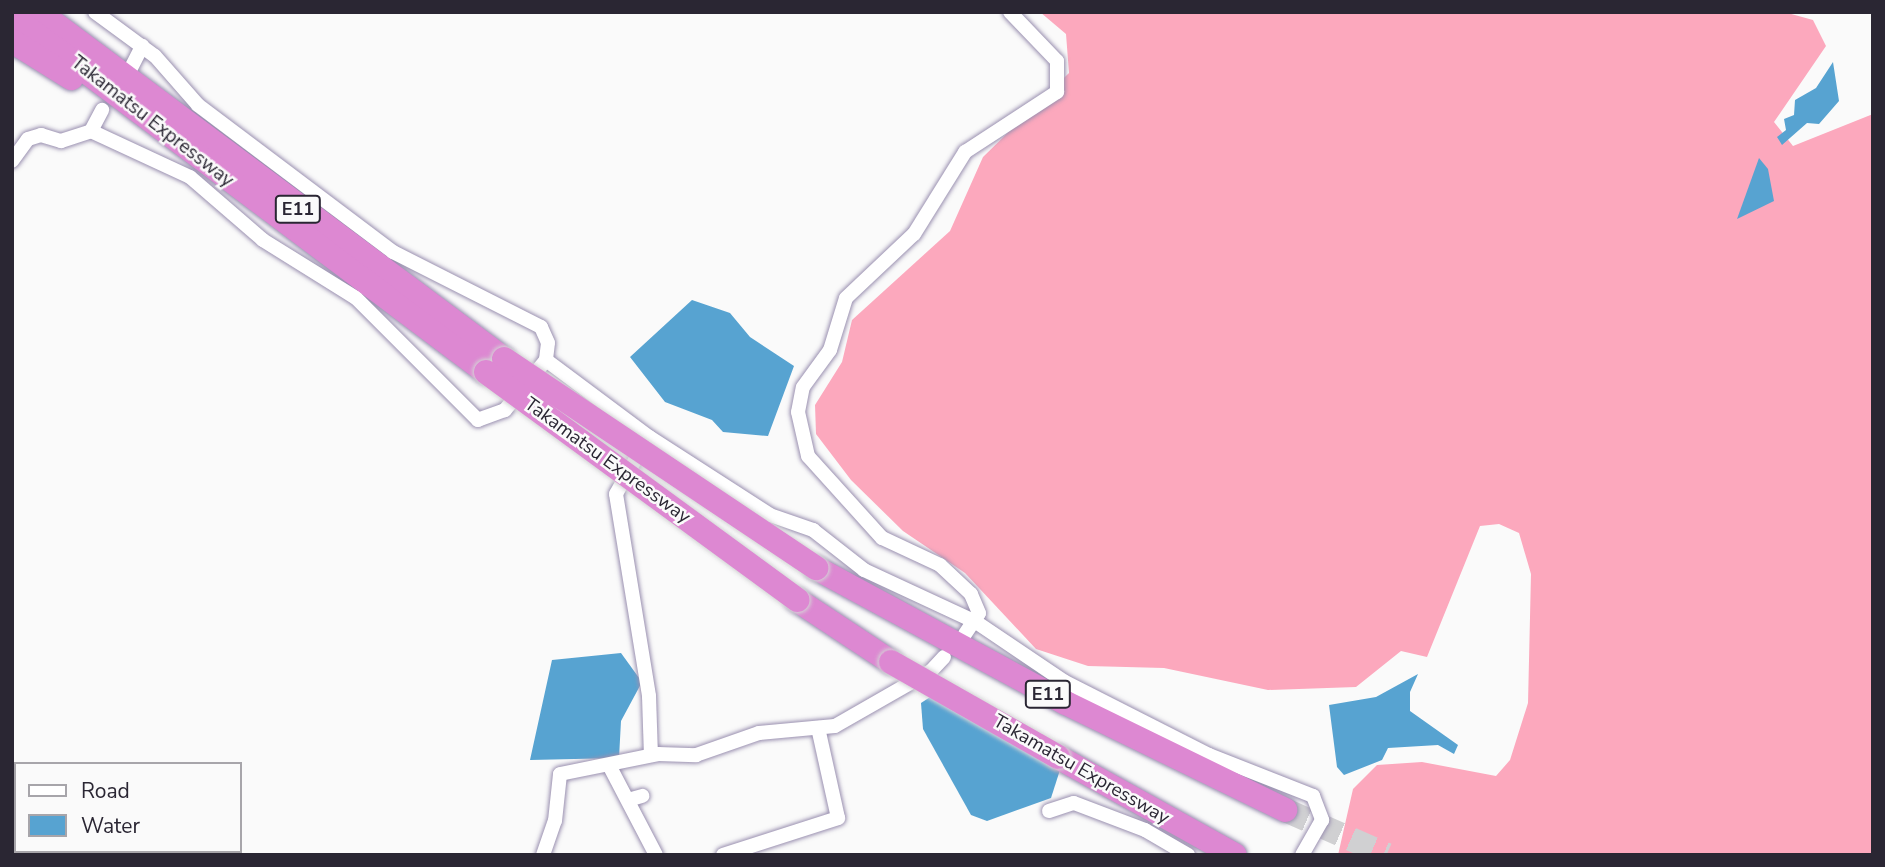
<!DOCTYPE html>
<html>
<head>
<meta charset="utf-8">
<style>
	body { margin:0 }
	#map { position:relative; width:1885px; height:867px; overflow:hidden; background:#fafafa; font-family:"Nunito Sans",sans-serif }
	div>[style] { position:absolute }
	.forest>* { inset:0; background:#fca8bd }
	.water>* { inset:0; background:#57a3d1 }
	.highway-tunnel>* { height:24px; margin-top:-12px; transform-origin:0; background:repeating-linear-gradient(90deg,#d0d0d2 0 24px,transparent 0 36px) }
	.roads { filter:drop-shadow(0 0 2px #9a90b0) drop-shadow(0 0 2px #9a90b0) }
	.street>* { height:14px; margin:-7px; padding:0 7px; transform-origin:7px; border-radius:7px; background:#fff }
	.highway>* { height:24px; margin:-12px; padding:0 12px; transform-origin:12px; border-radius:12px; background:#dd88d2 }
	.bridges { filter:drop-shadow(0 0 2px #d4d4d6) drop-shadow(0 0 2px #d4d4d6) }
	.highway-bridge>* { height:24px; margin:-12px; padding:0 12px; transform-origin:12px; border-radius:12px; background:#dd88d2 }
	span { translate:-50% -50%; white-space:nowrap; text-align:center; line-height:1.15; -webkit-text-stroke:5px #fafafa; paint-order:stroke }
	.shield-label span { padding:2px 5px; background:#fafafa; border:2px solid; border-radius:5px; -webkit-text-stroke-width:0 }
	.shield-label { font-size:18px; color:#2a2633; font-weight:700 }
	.street-label { font-size:19px; color:#2a2633 }
	.frame { position:absolute; inset:0; border:14px solid #2a2633; pointer-events:none }
	.legend { position:absolute; left:14px; top:762px; width:228px; height:91px; box-sizing:border-box; background:#fafafa; border:2px solid #a7a5aa; margin:0; padding:9px 12px; list-style:none; font-size:21px; color:#2a2633 }
	.legend li { display:flex; align-items:center; gap:14px; height:35px }
	.legend b { width:35px; border:2px solid #a7a5aa }
</style>
</head>
<body>
<div id="map">
	<div class="forest">
		<i style="clip-path:polygon(1040px 12px,1784px 12px,1813px 20px,1826px 46px,1774px 122px,1793px 146px,1873px 114px,1873px 855px,1338px 855px,1353px 789px,1377px 765px,1422px 762px,1496px 776px,1510px 760px,1528px 703px,1531px 574px,1519px 533px,1499px 524px,1480px 526px,1427px 657px,1401px 651px,1356px 687px,1268px 690px,1164px 668px,1088px 666px,1036px 649px,965px 573px,903px 531px,851px 480px,816px 434px,815px 405px,842px 362px,852px 320px,950px 231px,983px 157px,1069px 73px,1066px 34px)"></i>
	</div>
	<div class="water">
		<i style="clip-path:polygon(1833px 62px,1839px 101px,1819px 124px,1807px 123px,1782px 145px,1777px 137px,1786px 130px,1784px 119px,1794px 115px,1795px 100px,1816px 88px)"></i>
		<i style="clip-path:polygon(1759px 158px,1768px 169px,1774px 201px,1737px 219px)"></i>
		<i style="clip-path:polygon(692px 300px,730px 313px,750px 337px,794px 366px,768px 436px,723px 432px,712px 420px,665px 402px,630px 357px)"></i>
		<i style="clip-path:polygon(621px 653px,642px 682px,621px 721px,619px 758px,530px 760px,552px 660px)"></i>
		<i style="clip-path:polygon(1418px 674px,1410px 692px,1410px 711px,1458px 745px,1454px 754px,1438px 745px,1388px 748px,1382px 760px,1344px 775px,1337px 767px,1329px 705px,1376px 697px)"></i>
		<i style="clip-path:polygon(950px 684px,1058px 744px,1059px 773px,1051px 798px,987px 821px,971px 815px,923px 729px,921px 703px)"></i>
	</div>
	<div class="highway-tunnel">
		<i style="left:1285px;top:810px;width:111px;rotate:23.8deg"></i>
	</div>
	<div class="roads">
		<div class="street">
			<i style="left:95px;top:12px;width:74px;rotate:36.3deg"></i>
			<i style="left:155px;top:56px;width:65px;rotate:48.7deg"></i>
			<i style="left:198px;top:105px;width:244px;rotate:37deg"></i>
			<i style="left:393px;top:252px;width:166px;rotate:26.9deg"></i>
			<i style="left:541px;top:327px;width:17px;rotate:66deg"></i>
			<i style="left:548px;top:343px;width:17px;rotate:97deg"></i>
			<i style="left:546px;top:360px;width:65px;rotate:129.4deg"></i>
			<i style="left:505px;top:410px;width:29px;rotate:160deg"></i>
			<i style="left:478px;top:420px;width:173px;rotate:-135deg"></i>
			<i style="left:356px;top:298px;width:110px;rotate:-148.1deg"></i>
			<i style="left:263px;top:240px;width:96px;rotate:-139.2deg"></i>
			<i style="left:190px;top:177px;width:109px;rotate:-155.1deg"></i>
			<i style="left:91px;top:131px;width:24px;rotate:-62deg"></i>
			<i style="left:131px;top:68px;width:25px;rotate:-63deg"></i>
			<i style="left:12px;top:161px;width:27px;rotate:-54deg"></i>
			<i style="left:28px;top:139px;width:14px;rotate:-17deg"></i>
			<i style="left:41px;top:135px;width:21px;rotate:17deg"></i>
			<i style="left:61px;top:141px;width:32px;rotate:-18deg"></i>
			<i style="left:546px;top:360px;width:129px;rotate:36.8deg"></i>
			<i style="left:649px;top:437px;width:144px;rotate:32.8deg"></i>
			<i style="left:770px;top:515px;width:46px;rotate:19.2deg"></i>
			<i style="left:813px;top:530px;width:65px;rotate:38.1deg"></i>
			<i style="left:864px;top:570px;width:123px;rotate:24.9deg"></i>
			<i style="left:976px;top:622px;width:107px;rotate:34deg"></i>
			<i style="left:1065px;top:682px;width:161px;rotate:26.9deg"></i>
			<i style="left:1209px;top:755px;width:112px;rotate:21.5deg"></i>
			<i style="left:1313px;top:796px;width:26px;rotate:69deg"></i>
			<i style="left:1322px;top:820px;width:40px;rotate:119.7deg"></i>
			<i style="left:643px;top:446px;width:55px;rotate:119.4deg"></i>
			<i style="left:616px;top:494px;width:205px;rotate:80.7deg"></i>
			<i style="left:649px;top:696px;width:59px;rotate:88.1deg"></i>
			<i style="left:965px;top:634px;width:25px;rotate:-56deg"></i>
			<i style="left:979px;top:613px;width:21px;rotate:-113deg"></i>
			<i style="left:971px;top:594px;width:42px;rotate:-136.9deg"></i>
			<i style="left:940px;top:565px;width:64px;rotate:-155deg"></i>
			<i style="left:882px;top:538px;width:110px;rotate:-132.1deg"></i>
			<i style="left:808px;top:456px;width:45px;rotate:-102.8deg"></i>
			<i style="left:798px;top:412px;width:25px;rotate:-79deg"></i>
			<i style="left:803px;top:387px;width:46px;rotate:-53.9deg"></i>
			<i style="left:830px;top:350px;width:54px;rotate:-72.9deg"></i>
			<i style="left:846px;top:298px;width:93px;rotate:-43.3deg"></i>
			<i style="left:914px;top:234px;width:97px;rotate:-58.1deg"></i>
			<i style="left:965px;top:152px;width:110px;rotate:-33.1deg"></i>
			<i style="left:1057px;top:92px;width:31px;rotate:-90deg"></i>
			<i style="left:1057px;top:61px;width:68px;rotate:-133.8deg"></i>
			<i style="left:610px;top:767px;width:99px;rotate:62.4deg"></i>
			<i style="left:628px;top:800px;width:15px;rotate:-16deg"></i>
			<i style="left:1049px;top:811px;width:26px;rotate:-18deg"></i>
			<i style="left:1074px;top:803px;width:76px;rotate:20.8deg"></i>
			<i style="left:1145px;top:830px;width:50px;rotate:30.2deg"></i>
			<i style="left:543px;top:855px;width:36px;rotate:-71deg"></i>
			<i style="left:555px;top:821px;width:47px;rotate:-83.9deg"></i>
			<i style="left:560px;top:774px;width:100px;rotate:-11.5deg"></i>
			<i style="left:658px;top:754px;width:38px;rotate:2deg"></i>
			<i style="left:696px;top:755px;width:67px;rotate:-19.2deg"></i>
			<i style="left:759px;top:733px;width:76px;rotate:-5.3deg"></i>
			<i style="left:835px;top:726px;width:111px;rotate:-29.8deg"></i>
			<i style="left:931px;top:671px;width:19px;rotate:-47deg"></i>
			<i style="left:723px;top:855px;width:121px;rotate:-17.8deg"></i>
			<i style="left:838px;top:818px;width:92px;rotate:-102.5deg"></i>
		</div>
		<div class="highway">
			<i style="left:39px;top:12px;width:580px;rotate:36.73deg"></i>
			<i style="left:12px;top:16px;width:593px;rotate:36.91deg"></i>
			<i style="left:12px;top:41px;width:70px;rotate:32.1deg"></i>
			<i style="left:816px;top:568px;width:284px;rotate:28.4deg"></i>
			<i style="left:1066px;top:703px;width:244px;rotate:26deg"></i>
			<i style="left:797px;top:600px;width:113px;rotate:33.4deg"></i>
			<i style="left:1058px;top:757px;width:202px;rotate:29deg"></i>
		</div>
	</div>
	<div class="bridges">
		<div class="highway-bridge">
			<i style="left:504px;top:359px;width:376px;rotate:33.8deg"></i>
			<i style="left:486px;top:372px;width:386px;rotate:36.2deg"></i>
			<i style="left:891px;top:662px;width:192px;rotate:29.6deg"></i>
		</div>
	</div>
	<div class="shield-label">
		<span style="left:298px;top:209px">E11</span>
		<span style="left:1048px;top:694px">E11</span>
	</div>
	<div class="street-label">
		<span style="left:152px;top:122px;rotate:38deg">Takamatsu Expressway</span>
		<span style="left:607px;top:461px;rotate:36deg">Takamatsu Expressway</span>
		<span style="left:1081px;top:770px;rotate:30deg">Takamatsu Expressway</span>
	</div>
	<div class="frame"></div>
	<ul class="legend">
	<li><b style="height:9px;background:#fff"></b>Road</li>
	<li><b style="height:19px;background:#57a3d1"></b>Water</li>
	</ul>
</div>
</body>
</html>
